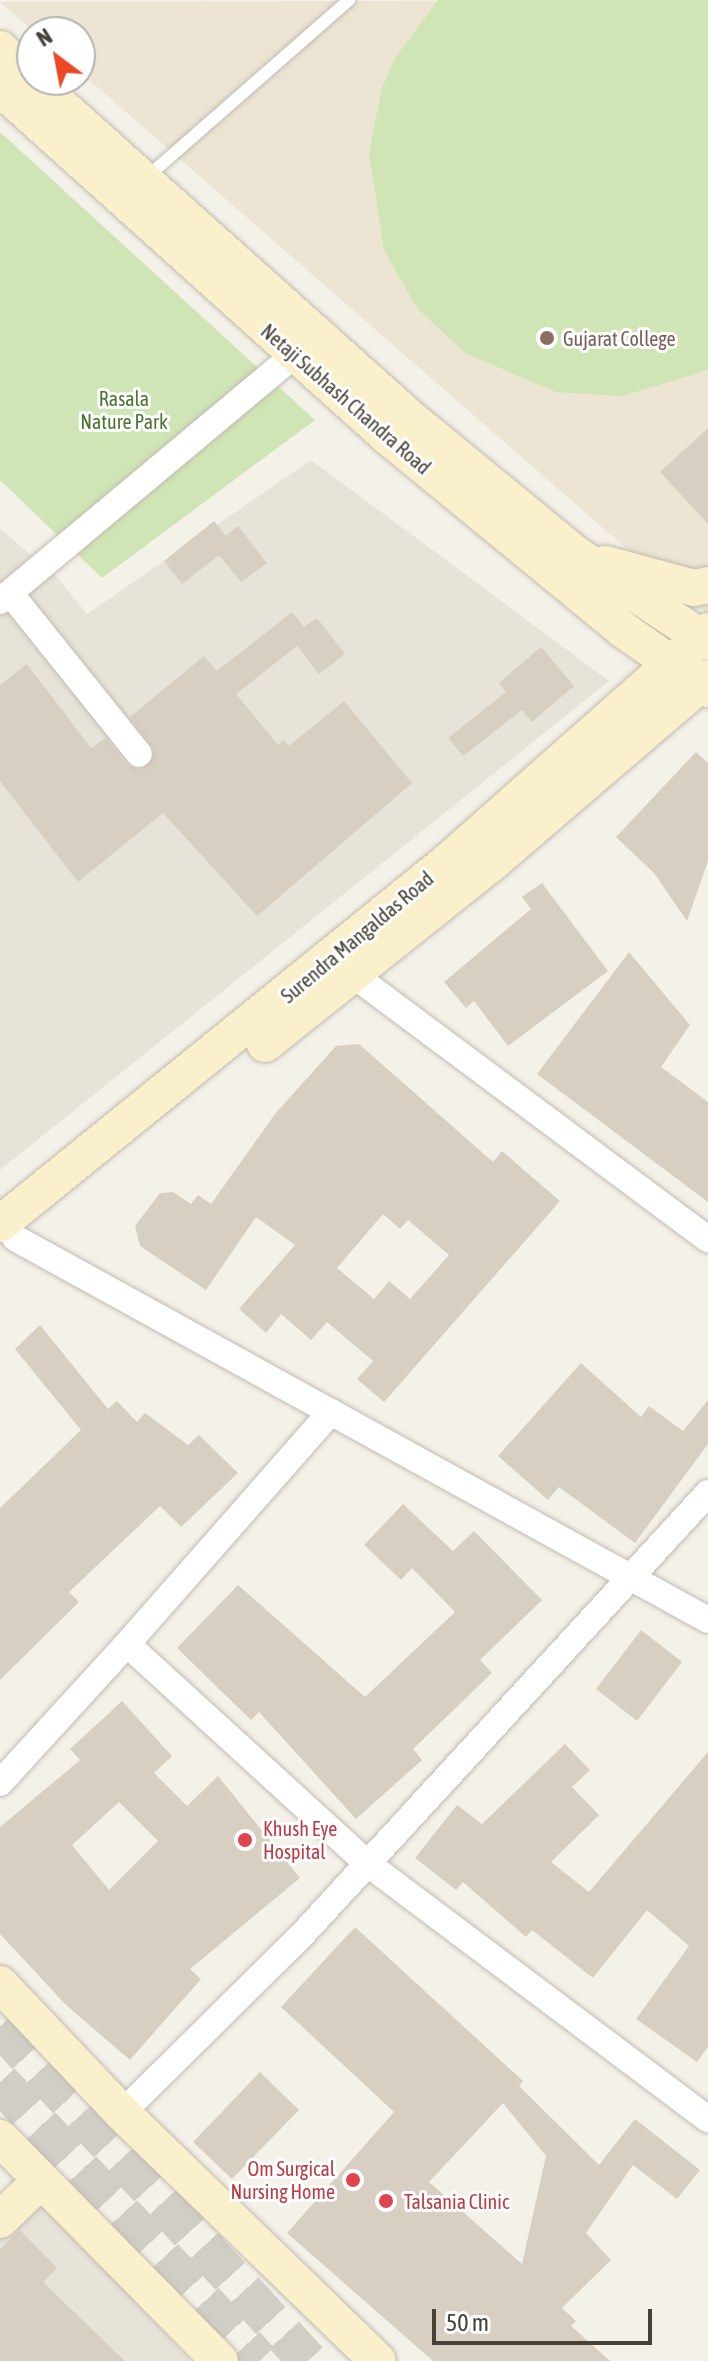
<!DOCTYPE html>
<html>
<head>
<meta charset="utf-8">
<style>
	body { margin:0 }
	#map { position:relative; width:708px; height:2361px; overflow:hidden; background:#f4f1e9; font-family:"Asap Condensed",sans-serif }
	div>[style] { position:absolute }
	.residential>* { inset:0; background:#e7e3d8 }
	.education>* { inset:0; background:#ece5d4 }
	.green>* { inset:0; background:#cfe5b5 }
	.building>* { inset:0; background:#d8cfc3 }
	.primary-tunnel>* { height:40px; margin-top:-20px; transform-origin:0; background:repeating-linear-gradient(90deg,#d1cec6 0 40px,transparent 0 60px) }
	.roads { filter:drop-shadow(0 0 2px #c2bbaf) drop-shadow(0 0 2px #c2bbaf) }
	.lane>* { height:12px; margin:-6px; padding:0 6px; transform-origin:6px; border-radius:6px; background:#fff }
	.street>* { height:26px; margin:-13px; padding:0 13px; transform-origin:13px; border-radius:13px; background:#fff }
	.secondary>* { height:36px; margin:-18px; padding:0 18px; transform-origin:18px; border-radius:18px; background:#fbf0cc }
	.dots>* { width:22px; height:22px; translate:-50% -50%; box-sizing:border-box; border:4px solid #fff; border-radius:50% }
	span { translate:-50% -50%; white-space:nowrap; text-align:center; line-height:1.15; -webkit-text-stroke:6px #fff; paint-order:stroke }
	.education-label { font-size:20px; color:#785e54 }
	.left { translate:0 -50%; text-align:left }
	.park-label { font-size:20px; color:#49752f }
	.street-label { font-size:20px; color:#474138 }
	.health-label { font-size:20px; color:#be3a42 }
	.right { translate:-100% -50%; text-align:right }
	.north { position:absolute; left:16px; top:16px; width:80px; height:80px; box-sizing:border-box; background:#fff; border:2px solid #b5b3af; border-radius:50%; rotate:328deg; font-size:22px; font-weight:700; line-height:32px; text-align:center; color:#474138 }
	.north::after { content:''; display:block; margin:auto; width:28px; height:36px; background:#ec4828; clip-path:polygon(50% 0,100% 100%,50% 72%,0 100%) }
	.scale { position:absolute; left:432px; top:2309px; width:220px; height:36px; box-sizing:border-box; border:4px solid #474138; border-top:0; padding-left:10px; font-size:24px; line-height:28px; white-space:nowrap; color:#474138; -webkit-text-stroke:6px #fff; paint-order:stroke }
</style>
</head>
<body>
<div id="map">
	<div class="residential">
		<i style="clip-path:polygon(311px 460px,609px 681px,0 1170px,0 529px,56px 576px,87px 614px)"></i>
		<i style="clip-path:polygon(38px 2199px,191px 2361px,0 2361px,0 2237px)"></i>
	</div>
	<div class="education">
		<i style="clip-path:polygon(708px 0,708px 612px,690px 604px,80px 72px,80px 32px,34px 32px,0 2px)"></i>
	</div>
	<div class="green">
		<i style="clip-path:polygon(438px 0,708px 0,708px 370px,622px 396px,556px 392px,465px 353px,417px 308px,384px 250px,369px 153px,382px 88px,395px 58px)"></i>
		<i style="clip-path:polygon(0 132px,315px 420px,102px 578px,0 480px)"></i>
	</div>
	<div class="building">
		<i style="clip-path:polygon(708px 428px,708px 524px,660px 472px)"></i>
		<i style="clip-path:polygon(214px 521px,226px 536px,238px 526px,267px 563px,241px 582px,219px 555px,182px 584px,164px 561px)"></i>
		<i style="clip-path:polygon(292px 612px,304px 627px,317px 618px,345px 654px,319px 674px,297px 646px,236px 694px,278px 745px,284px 740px,289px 746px,344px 701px,412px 783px,257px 916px,163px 813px,78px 882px,0 781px,0 685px,27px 664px,91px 748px,106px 738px,127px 765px,142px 770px,155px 751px,130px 717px,204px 656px,217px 671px)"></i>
		<i style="clip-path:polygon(541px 647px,574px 686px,532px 722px,522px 710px,463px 756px,448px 738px,506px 692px,499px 683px)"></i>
		<i style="clip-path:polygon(696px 752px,708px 763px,708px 861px,687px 921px,654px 873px,616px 837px)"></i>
		<i style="clip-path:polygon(542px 883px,608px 971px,508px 1046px,474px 1001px,466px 1008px,444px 982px,531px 909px,522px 897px)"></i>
		<i style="clip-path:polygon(629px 952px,690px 1025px,661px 1067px,708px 1102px,708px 1202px,537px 1074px)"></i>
		<i style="clip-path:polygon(evenodd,359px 1044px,493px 1162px,502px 1151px,560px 1201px,384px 1402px,357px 1379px,373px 1361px,327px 1322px,311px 1340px,281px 1314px,266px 1333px,239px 1309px,295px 1245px,256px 1217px,206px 1290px,140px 1246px,135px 1226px,160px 1193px,173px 1192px,191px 1204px,198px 1195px,211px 1204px,275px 1114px,336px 1046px,359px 1044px,383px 1214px,400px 1229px,408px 1220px,449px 1255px,410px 1299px,389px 1281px,374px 1299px,337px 1268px,383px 1214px)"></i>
		<i style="clip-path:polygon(40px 1325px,108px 1409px,117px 1401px,137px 1422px,145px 1413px,188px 1445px,199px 1435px,238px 1473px,181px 1527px,160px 1506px,69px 1592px,79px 1602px,0 1680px,0 1508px,81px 1430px,15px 1349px)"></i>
		<i style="clip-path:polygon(581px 1363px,641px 1417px,649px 1406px,683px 1431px,708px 1400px,708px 1444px,635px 1543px,559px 1487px,548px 1500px,498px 1456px)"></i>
		<i style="clip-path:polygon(403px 1504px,453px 1551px,474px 1531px,542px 1600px,480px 1660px,492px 1673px,413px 1749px,422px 1760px,356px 1819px,259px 1712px,251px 1720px,177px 1648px,238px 1585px,365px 1697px,455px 1612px,412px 1568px,401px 1580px,364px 1545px)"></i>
		<i style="clip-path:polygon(641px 1630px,682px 1662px,637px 1721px,596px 1689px)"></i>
		<i style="clip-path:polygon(evenodd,122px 1701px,172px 1756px,154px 1773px,187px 1806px,218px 1776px,300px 1878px,190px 1969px,201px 1979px,130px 2060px,65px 2004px,0 1934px,0 1827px,80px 1760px,70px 1749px,122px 1701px,119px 1802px,158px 1841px,109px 1890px,72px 1845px,119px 1802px)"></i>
		<i style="clip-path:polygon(565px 1744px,590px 1770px,572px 1787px,599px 1815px,551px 1862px,589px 1892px,708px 1752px,708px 2047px,697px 2062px,636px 2019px,689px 1946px,647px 1910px,593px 1978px,532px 1930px,526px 1937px,463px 1882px,456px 1890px,415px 1858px,457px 1805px,482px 1824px)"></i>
		<i style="clip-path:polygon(evenodd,355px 1927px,523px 2081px,519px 2086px,599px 2165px,635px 2119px,700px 2170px,677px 2199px,633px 2165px,586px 2233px,611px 2260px,562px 2308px,576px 2321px,571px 2326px,610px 2361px,433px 2361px,287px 2233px,394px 2112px,281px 2007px,355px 1927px,503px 2103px,546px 2156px,522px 2264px,429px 2182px,503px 2103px)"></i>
		<i style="clip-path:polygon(260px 2072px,299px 2110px,232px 2179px,193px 2142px)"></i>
		<i style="clip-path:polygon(20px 2230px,57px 2268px,43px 2282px,125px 2361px,0 2361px,0 2249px)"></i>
	</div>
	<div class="primary-tunnel">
		<i style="left:0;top:2026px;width:455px;rotate:47.4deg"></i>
		<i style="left:0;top:2082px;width:381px;rotate:47.1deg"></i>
	</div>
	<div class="roads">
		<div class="lane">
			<i style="left:147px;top:177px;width:269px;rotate:-41.2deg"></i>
		</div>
		<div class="street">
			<i style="left:10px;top:593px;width:206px;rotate:51.3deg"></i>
			<i style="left:0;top:601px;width:383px;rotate:-39.9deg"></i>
			<i style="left:340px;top:965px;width:459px;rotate:36.7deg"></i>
			<i style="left:15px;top:1238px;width:791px;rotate:28.86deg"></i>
			<i style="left:127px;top:1644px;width:309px;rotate:-48.7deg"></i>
			<i style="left:0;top:1783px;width:188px;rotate:-47.6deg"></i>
			<i style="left:127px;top:1644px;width:326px;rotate:42.4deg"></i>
			<i style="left:368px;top:1864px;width:425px;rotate:36.9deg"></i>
			<i style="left:122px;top:2113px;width:253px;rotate:-44.7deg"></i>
			<i style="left:302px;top:1935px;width:600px;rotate:-47.43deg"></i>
		</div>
		<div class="secondary">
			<i style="left:0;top:49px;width:45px;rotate:44.1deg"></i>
			<i style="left:32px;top:80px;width:499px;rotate:41.8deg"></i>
			<i style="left:404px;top:413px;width:224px;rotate:39.4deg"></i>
			<i style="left:577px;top:555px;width:157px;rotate:33.6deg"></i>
			<i style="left:0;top:88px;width:519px;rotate:41.95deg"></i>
			<i style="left:386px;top:435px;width:306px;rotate:39.4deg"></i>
			<i style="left:622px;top:629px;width:105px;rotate:34.9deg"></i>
			<i style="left:605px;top:564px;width:92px;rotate:15.1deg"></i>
			<i style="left:694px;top:588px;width:14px;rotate:-12deg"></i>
			<i style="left:265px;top:1044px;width:292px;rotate:-38.6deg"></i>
			<i style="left:493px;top:862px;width:283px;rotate:-40.6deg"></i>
			<i style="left:0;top:1224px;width:574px;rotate:-38.99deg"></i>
			<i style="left:446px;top:863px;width:350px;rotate:-41.5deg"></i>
			<i style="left:0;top:1984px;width:178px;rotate:46.6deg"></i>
			<i style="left:122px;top:2113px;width:356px;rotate:44.1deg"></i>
			<i style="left:0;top:2138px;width:313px;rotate:45.4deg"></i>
			<i style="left:0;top:2220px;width:54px;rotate:-44.3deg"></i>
		</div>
	</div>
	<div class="dots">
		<i style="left:547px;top:338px;background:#8d6e63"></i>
		<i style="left:245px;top:1840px;background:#e0444e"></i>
		<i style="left:353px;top:2180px;background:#e0444e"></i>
		<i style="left:386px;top:2201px;background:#e0444e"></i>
	</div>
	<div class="education-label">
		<span class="left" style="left:563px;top:338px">Gujarat College</span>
	</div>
	<div class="park-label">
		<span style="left:124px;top:410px">Rasala<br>Nature Park</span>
	</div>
	<div class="street-label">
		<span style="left:346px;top:399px;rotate:41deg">Netaji Subhash Chandra Road</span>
		<span style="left:357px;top:937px;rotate:-40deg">Surendra Mangaldas Road</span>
	</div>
	<div class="health-label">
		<span class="left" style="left:263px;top:1840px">Khush Eye<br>Hospital</span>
		<span class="right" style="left:335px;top:2180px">Om Surgical<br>Nursing Home</span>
		<span class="left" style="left:404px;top:2201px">Talsania Clinic</span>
	</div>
	<div class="north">N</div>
	<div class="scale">50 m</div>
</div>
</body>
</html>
